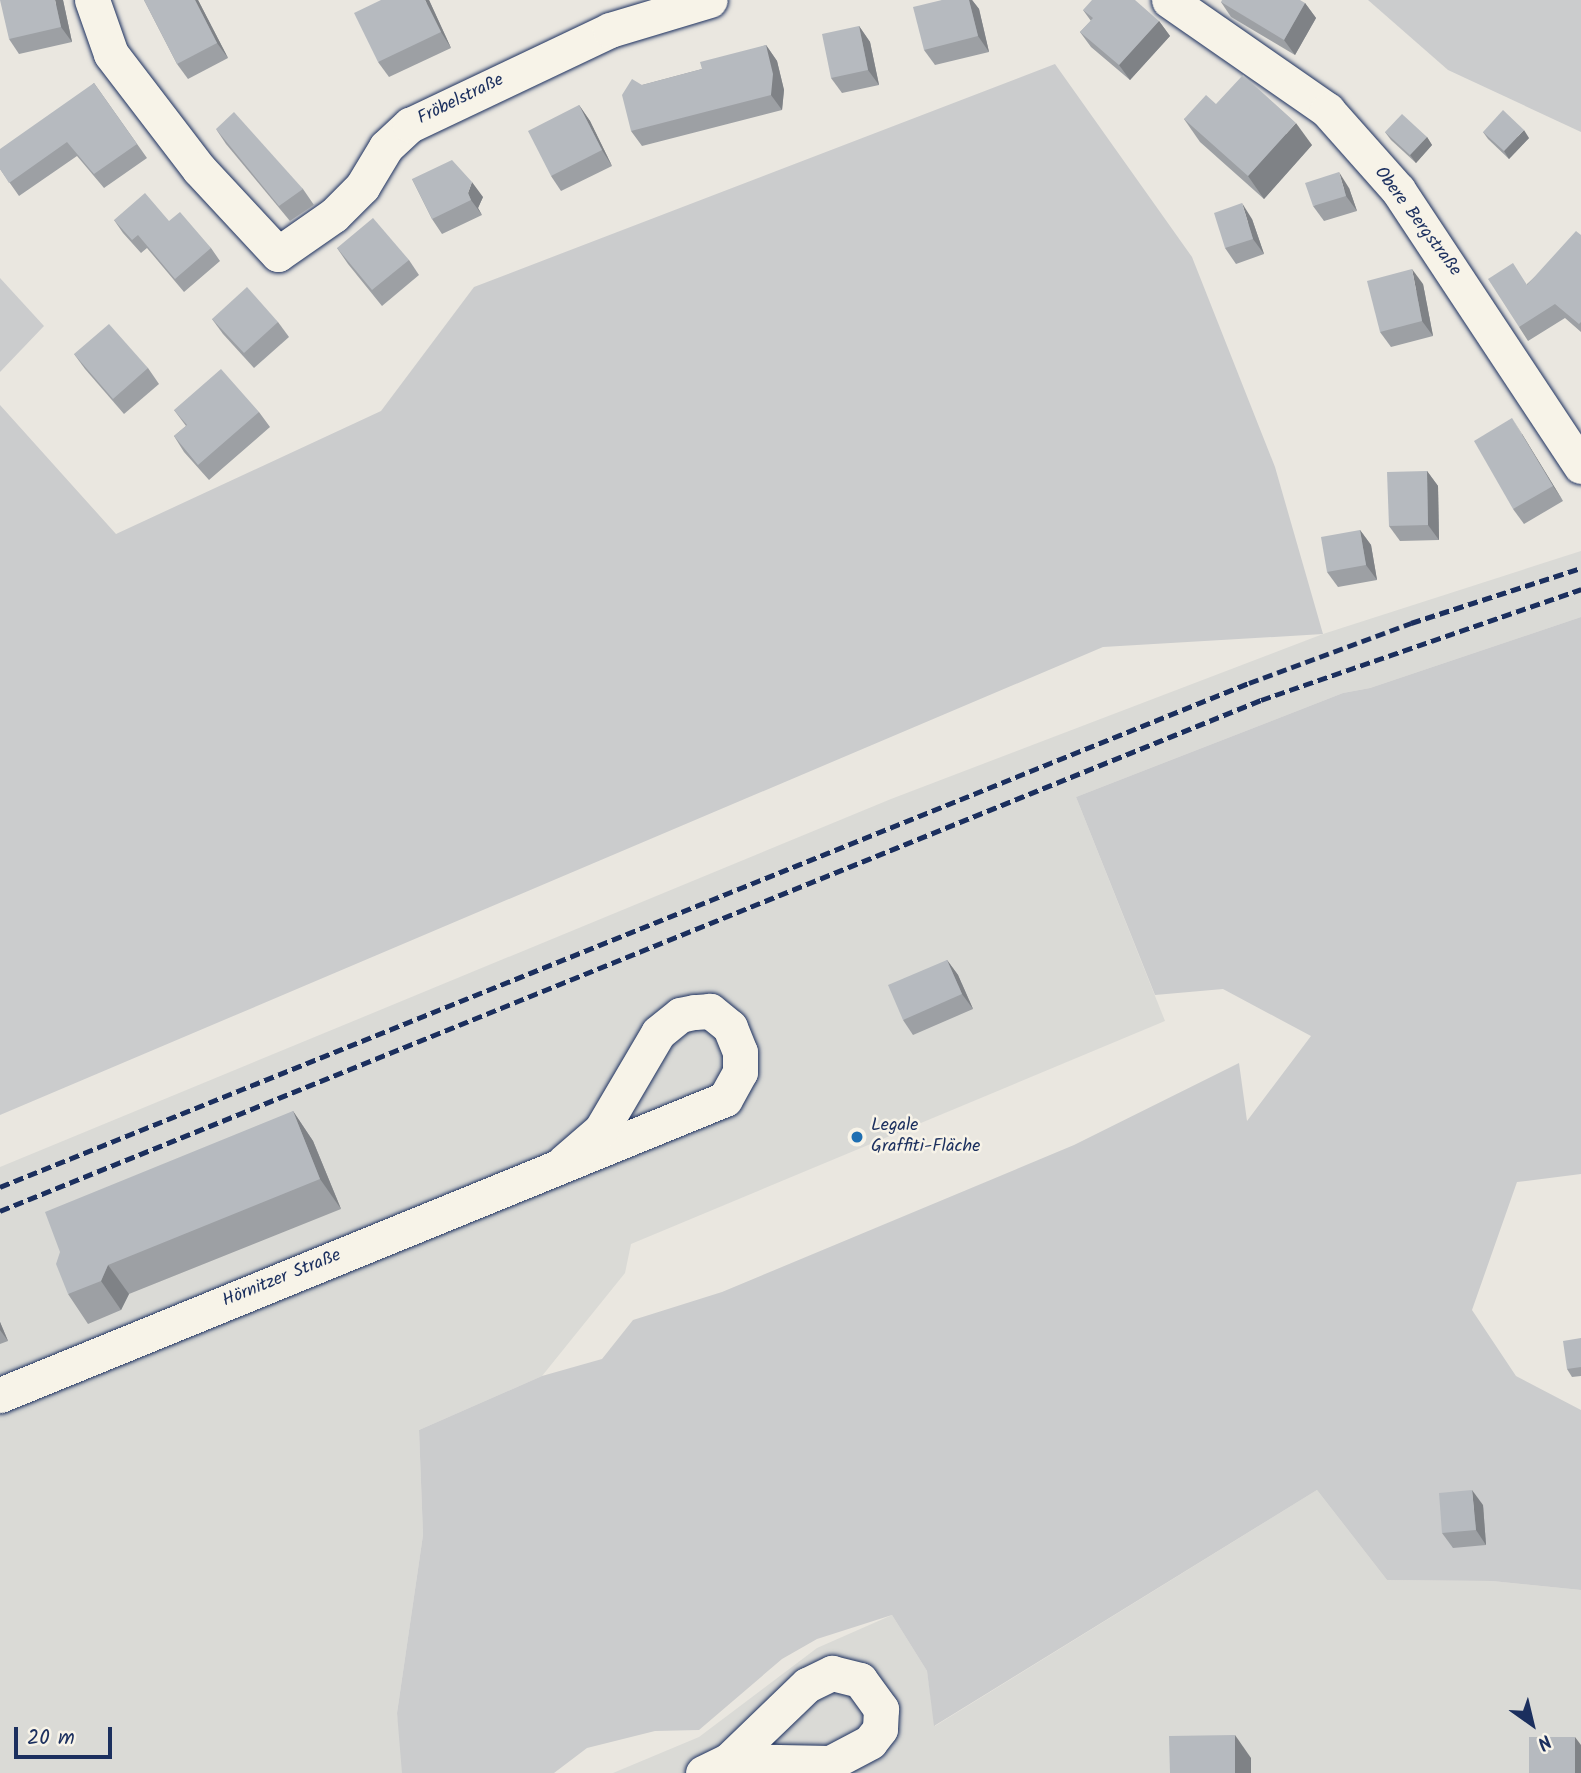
<!DOCTYPE html>
<html>
<head>
<meta charset="utf-8">
<style>
	body { margin:0 }
	#map { position:relative; width:1581px; height:1773px; overflow:hidden; background:#eae7e0; font-family:Kalam,sans-serif }
	div>[style] { position:absolute }
	.built>* { inset:0; background:#dadad6 }
	.green>* { inset:0; background:#cbcccd }
	.roads { filter:drop-shadow(0 0 2px #1b2f5e) drop-shadow(0 0 2px #1b2f5e) }
	.street>* { height:35px; margin:-17.5px; padding:0 17.5px; transform-origin:17.5px; border-radius:17.5px; background:#f7f3e8 }
	.rail>* { height:5px; margin-top:-2.5px; transform-origin:0; background:repeating-linear-gradient(90deg,#1b2f5e 0 10px,transparent 0 15px) }
	.wall>* { inset:0; background:#9da0a4 }
	.shaded-wall>* { inset:0; background:#7f8286 }
	.building>* { inset:0; background:#b6babf }
	.dots>* { width:19px; height:19px; translate:-50% -50%; box-sizing:border-box; border:4px solid #f7f3e8; border-radius:50% }
	span { translate:-50% -50%; white-space:nowrap; text-align:center; line-height:1.15; -webkit-text-stroke:5px #f7f3e8; paint-order:stroke }
	.street-label { font-size:18px; color:#1b2f5e }
	.poi-label { font-size:18px; color:#1b2f5e }
	.left { translate:0 -50%; text-align:left }
	.north { position:absolute; left:1497px; top:1689px; width:70px; height:70px; -webkit-text-stroke:5px #f7f3e8; paint-order:stroke; rotate:146deg; font-size:19px; font-weight:700; line-height:28px; text-align:center; color:#1b2f5e }
	.north::after { content:''; display:block; margin:auto; width:24px; height:32px; background:#1b2f5e; clip-path:polygon(50% 0,100% 100%,50% 72%,0 100%) }
	.scale { position:absolute; left:14px; top:1727px; width:98px; height:32px; box-sizing:border-box; border:4px solid #1b2f5e; border-top:0; padding-left:9px; font-size:21px; line-height:24px; white-space:nowrap; color:#1b2f5e; -webkit-text-stroke:5px #f7f3e8; paint-order:stroke }
</style>
</head>
<body>
<div id="map">
	<div class="built">
		<i style="clip-path:polygon(1581px 551px,1581px 617px,1370px 688px,1343px 693px,1076px 797px,1165px 1021px,631px 1244px,625px 1273px,542px 1376px,419px 1430px,423px 1535px,397px 1713px,405px 1773px,0 1773px,0 1167px,891px 799px,1323px 634px)"></i>
		<i style="clip-path:polygon(1317px 1490px,1387px 1580px,1492px 1581px,1581px 1590px,1581px 1773px,613px 1773px,699px 1737px,817px 1648px,892px 1615px,927px 1671px,935px 1726px)"></i>
	</div>
	<div class="green">
		<i style="clip-path:polygon(1368px 0,1581px 0,1581px 132px,1448px 70px)"></i>
		<i style="clip-path:polygon(1055px 64px,1192px 257px,1275px 467px,1323px 634px,1103px 647px,0 1115px,0 405px,116px 534px,381px 411px,474px 287px)"></i>
		<i style="clip-path:polygon(0 278px,44px 326px,0 372px)"></i>
		<i style="clip-path:polygon(1581px 617px,1581px 1174px,1517px 1182px,1472px 1310px,1516px 1376px,1581px 1410px,1581px 1590px,1492px 1581px,1387px 1580px,1317px 1490px,934px 1726px,927px 1671px,892px 1615px,817px 1639px,782px 1659px,699px 1730px,655px 1731px,587px 1748px,554px 1773px,402px 1773px,397px 1713px,423px 1535px,419px 1430px,542px 1376px,602px 1359px,633px 1320px,722px 1292px,1074px 1145px,1239px 1063px,1247px 1121px,1311px 1036px,1223px 989px,1155px 995px,1076px 797px,1343px 693px,1370px 688px)"></i>
	</div>
	<div class="roads">
		<div class="street">
			<i style="left:92px;top:0;width:57px;rotate:70.6deg"></i>
			<i style="left:111px;top:54px;width:145px;rotate:52.6deg"></i>
			<i style="left:199px;top:169px;width:116px;rotate:47.1deg"></i>
			<i style="left:278px;top:254px;width:68px;rotate:-34.9deg"></i>
			<i style="left:334px;top:215px;width:40px;rotate:-45deg"></i>
			<i style="left:362px;top:187px;width:47px;rotate:-59deg"></i>
			<i style="left:386px;top:147px;width:33px;rotate:-43deg"></i>
			<i style="left:410px;top:125px;width:221px;rotate:-25.4deg"></i>
			<i style="left:610px;top:30px;width:104px;rotate:-16.7deg"></i>
			<i style="left:1169px;top:0;width:193px;rotate:34.8deg"></i>
			<i style="left:1327px;top:110px;width:107px;rotate:48.4deg"></i>
			<i style="left:1398px;top:190px;width:331px;rotate:56.5deg"></i>
			<i style="left:0;top:1395px;width:783px;rotate:-22.21deg"></i>
			<i style="left:725px;top:1099px;width:31px;rotate:-61deg"></i>
			<i style="left:740px;top:1072px;width:20px;rotate:-90deg"></i>
			<i style="left:740px;top:1052px;width:27px;rotate:-112deg"></i>
			<i style="left:730px;top:1027px;width:26px;rotate:-141deg"></i>
			<i style="left:710px;top:1011px;width:16px;rotate:176deg"></i>
			<i style="left:694px;top:1012px;width:14px;rotate:168deg"></i>
			<i style="left:680px;top:1015px;width:28px;rotate:141deg"></i>
			<i style="left:658px;top:1033px;width:113px;rotate:120.4deg"></i>
			<i style="left:601px;top:1130px;width:49px;rotate:139.1deg"></i>
			<i style="left:703px;top:1773px;width:28px;rotate:-26deg"></i>
			<i style="left:728px;top:1761px;width:110px;rotate:-43.9deg"></i>
			<i style="left:807px;top:1685px;width:28px;rotate:-26deg"></i>
			<i style="left:832px;top:1673px;width:29px;rotate:14deg"></i>
			<i style="left:860px;top:1680px;width:36px;rotate:54deg"></i>
			<i style="left:881px;top:1709px;width:20px;rotate:93deg"></i>
			<i style="left:880px;top:1729px;width:16px;rotate:128deg"></i>
			<i style="left:870px;top:1742px;width:45px;rotate:152.3deg"></i>
			<i style="left:830px;top:1763px;width:102px;rotate:-178.9deg"></i>
		</div>
	</div>
	<div class="rail">
		<i style="left:0;top:1187px;width:1347px;rotate:-21.98deg"></i>
		<i style="left:1249px;top:683px;width:173px;rotate:-20.3deg"></i>
		<i style="left:1411px;top:623px;width:179px;rotate:-17.9deg"></i>
		<i style="left:0;top:1211px;width:1361px;rotate:-22.06deg"></i>
		<i style="left:1261px;top:700px;width:339px;rotate:-19.1deg"></i>
	</div>
	<div class="wall">
		<i style="clip-path:polygon(63px 0,72px 42px,19px 54px,9px 39px)"></i>
		<i style="clip-path:polygon(144px 0,198px 0,228px 58px,188px 79px,177px 64px)"></i>
		<i style="clip-path:polygon(429px 0,451px 48px,389px 77px,378px 62px)"></i>
		<i style="clip-path:polygon(942px 0,972px 0,979px 9px,989px 52px,935px 65px,924px 50px)"></i>
		<i style="clip-path:polygon(1221px 2px,1305px 3px,1316px 18px,1295px 55px,1231px 17px)"></i>
		<i style="clip-path:polygon(1083px 10px,1159px 21px,1170px 36px,1130px 80px,1091px 47px,1080px 32px,1091px 21px)"></i>
		<i style="clip-path:polygon(859px 26px,870px 42px,879px 85px,842px 93px,831px 78px)"></i>
		<i style="clip-path:polygon(766px 45px,777px 61px,784px 90px,782px 110px,642px 146px,631px 131px,642px 85px,702px 69px)"></i>
		<i style="clip-path:polygon(94px 83px,147px 158px,104px 188px,77px 156px,19px 196px,0 169px)"></i>
		<i style="clip-path:polygon(1216px 104px,1312px 145px,1264px 199px,1200px 142px,1184px 119px)"></i>
		<i style="clip-path:polygon(579px 105px,590px 121px,612px 166px,561px 191px,551px 176px)"></i>
		<i style="clip-path:polygon(216px 129px,303px 189px,314px 205px,290px 221px,226px 144px)"></i>
		<i style="clip-path:polygon(1385px 132px,1427px 137px,1432px 145px,1416px 163px,1391px 140px)"></i>
		<i style="clip-path:polygon(1483px 132px,1529px 138px,1509px 159px,1488px 139px)"></i>
		<i style="clip-path:polygon(412px 179px,483px 197px,478px 208px,482px 215px,442px 234px,432px 219px)"></i>
		<i style="clip-path:polygon(1349px 188px,1357px 211px,1324px 221px,1313px 206px)"></i>
		<i style="clip-path:polygon(1252px 219px,1264px 254px,1236px 264px,1225px 248px)"></i>
		<i style="clip-path:polygon(114px 220px,169px 221px,211px 248px,220px 261px,184px 292px,147px 248px,141px 253px,123px 233px)"></i>
		<i style="clip-path:polygon(1581px 235px,1581px 332px,1565px 318px,1528px 341px,1519px 327px,1527px 284px)"></i>
		<i style="clip-path:polygon(337px 248px,409px 260px,419px 275px,382px 306px,348px 264px)"></i>
		<i style="clip-path:polygon(1423px 284px,1433px 336px,1391px 347px,1380px 332px)"></i>
		<i style="clip-path:polygon(212px 319px,278px 322px,289px 337px,254px 368px,223px 334px)"></i>
		<i style="clip-path:polygon(74px 354px,148px 368px,159px 384px,124px 414px,85px 369px)"></i>
		<i style="clip-path:polygon(174px 410px,259px 412px,270px 427px,209px 480px,184px 452px,174px 436px,186px 426px)"></i>
		<i style="clip-path:polygon(1522px 434px,1563px 501px,1524px 524px,1513px 509px)"></i>
		<i style="clip-path:polygon(1427px 471px,1438px 486px,1439px 540px,1400px 541px,1389px 526px)"></i>
		<i style="clip-path:polygon(1360px 530px,1371px 545px,1377px 580px,1338px 587px,1327px 572px)"></i>
		<i style="clip-path:polygon(947px 960px,958px 975px,973px 1009px,913px 1035px,903px 1020px)"></i>
		<i style="clip-path:polygon(293px 1111px,313px 1141px,341px 1209px,129px 1294px,121px 1310px,88px 1324px,68px 1294px)"></i>
		<i style="clip-path:polygon(0 1322px,8px 1341px,0 1344px)"></i>
		<i style="clip-path:polygon(1581px 1338px,1581px 1376px,1572px 1377px,1567px 1369px)"></i>
		<i style="clip-path:polygon(1483px 1505px,1486px 1545px,1453px 1548px,1442px 1533px)"></i>
	</div>
	<div class="shaded-wall">
		<i style="clip-path:polygon(55px 0,63px 0,72px 42px,61px 27px)"></i>
		<i style="clip-path:polygon(195px 0,198px 0,228px 58px,217px 43px)"></i>
		<i style="clip-path:polygon(425px 0,429px 0,451px 48px,441px 32px)"></i>
		<i style="clip-path:polygon(969px 0,972px 0,979px 9px,989px 52px,978px 36px)"></i>
		<i style="clip-path:polygon(1305px 3px,1316px 18px,1295px 55px,1284px 40px)"></i>
		<i style="clip-path:polygon(1159px 21px,1170px 36px,1130px 80px,1119px 65px)"></i>
		<i style="clip-path:polygon(859px 26px,870px 42px,879px 85px,868px 70px)"></i>
		<i style="clip-path:polygon(766px 45px,777px 61px,784px 90px,782px 110px,771px 95px)"></i>
		<i style="clip-path:polygon(579px 105px,590px 121px,612px 166px,602px 150px)"></i>
		<i style="clip-path:polygon(1296px 123px,1312px 145px,1264px 199px,1248px 176px)"></i>
		<i style="clip-path:polygon(1524px 130px,1529px 138px,1509px 159px,1504px 151px)"></i>
		<i style="clip-path:polygon(1427px 137px,1432px 145px,1416px 163px,1410px 155px)"></i>
		<i style="clip-path:polygon(1339px 172px,1349px 188px,1357px 211px,1346px 196px)"></i>
		<i style="clip-path:polygon(472px 182px,483px 197px,478px 208px,482px 215px,471px 200px,468px 193px)"></i>
		<i style="clip-path:polygon(1242px 203px,1252px 219px,1264px 254px,1253px 239px)"></i>
		<i style="clip-path:polygon(1412px 269px,1423px 284px,1433px 336px,1422px 321px)"></i>
		<i style="clip-path:polygon(1512px 418px,1522px 434px,1563px 501px,1553px 486px)"></i>
		<i style="clip-path:polygon(1427px 471px,1438px 486px,1439px 540px,1428px 525px)"></i>
		<i style="clip-path:polygon(1360px 530px,1371px 545px,1377px 580px,1366px 565px)"></i>
		<i style="clip-path:polygon(947px 960px,958px 975px,973px 1009px,962px 994px)"></i>
		<i style="clip-path:polygon(293px 1111px,313px 1141px,341px 1209px,320px 1179px)"></i>
		<i style="clip-path:polygon(108px 1265px,129px 1294px,121px 1310px,101px 1281px)"></i>
		<i style="clip-path:polygon(0 1322px,8px 1341px,0 1330px)"></i>
		<i style="clip-path:polygon(1472px 1490px,1483px 1505px,1486px 1545px,1476px 1530px)"></i>
		<i style="clip-path:polygon(1235px 1735px,1251px 1758px,1251px 1773px,1235px 1773px)"></i>
		<i style="clip-path:polygon(1575px 1737px,1581px 1745px,1581px 1773px,1575px 1773px)"></i>
	</div>
	<div class="building">
		<i style="clip-path:polygon(0 0,55px 0,61px 27px,9px 39px)"></i>
		<i style="clip-path:polygon(144px 0,195px 0,217px 43px,177px 64px)"></i>
		<i style="clip-path:polygon(381px 0,425px 0,441px 32px,378px 62px,354px 13px)"></i>
		<i style="clip-path:polygon(942px 0,969px 0,978px 36px,924px 50px,913px 7px)"></i>
		<i style="clip-path:polygon(1092px 0,1135px 0,1159px 21px,1119px 65px,1080px 32px,1093px 18px,1083px 10px)"></i>
		<i style="clip-path:polygon(1222px 0,1300px 0,1305px 3px,1284px 40px,1221px 2px)"></i>
		<i style="clip-path:polygon(859px 26px,868px 70px,831px 78px,822px 34px)"></i>
		<i style="clip-path:polygon(766px 45px,773px 74px,771px 95px,631px 131px,622px 95px,632px 79px,642px 85px,702px 69px,700px 62px)"></i>
		<i style="clip-path:polygon(1243px 75px,1296px 123px,1248px 176px,1184px 119px,1206px 95px,1216px 104px)"></i>
		<i style="clip-path:polygon(94px 83px,137px 144px,94px 174px,67px 142px,9px 183px,0 169px,0 149px)"></i>
		<i style="clip-path:polygon(579px 105px,602px 150px,551px 176px,528px 131px)"></i>
		<i style="clip-path:polygon(1503px 110px,1524px 130px,1504px 151px,1483px 132px)"></i>
		<i style="clip-path:polygon(234px 112px,303px 189px,279px 206px,216px 129px)"></i>
		<i style="clip-path:polygon(1402px 114px,1427px 137px,1410px 155px,1385px 132px)"></i>
		<i style="clip-path:polygon(452px 160px,472px 182px,468px 193px,471px 200px,432px 219px,412px 179px)"></i>
		<i style="clip-path:polygon(1339px 172px,1346px 196px,1313px 206px,1305px 183px)"></i>
		<i style="clip-path:polygon(145px 193px,169px 221px,180px 212px,211px 248px,175px 279px,138px 235px,132px 240px,114px 220px)"></i>
		<i style="clip-path:polygon(1242px 203px,1253px 239px,1225px 248px,1214px 213px)"></i>
		<i style="clip-path:polygon(373px 218px,409px 260px,372px 290px,337px 248px)"></i>
		<i style="clip-path:polygon(1576px 231px,1581px 235px,1581px 322px,1579px 324px,1555px 304px,1519px 327px,1488px 279px,1513px 263px,1527px 285px)"></i>
		<i style="clip-path:polygon(1412px 269px,1422px 321px,1380px 332px,1367px 281px)"></i>
		<i style="clip-path:polygon(247px 287px,278px 322px,244px 353px,212px 319px)"></i>
		<i style="clip-path:polygon(109px 324px,148px 368px,113px 399px,74px 354px)"></i>
		<i style="clip-path:polygon(221px 369px,259px 412px,198px 465px,174px 436px,187px 425px,174px 410px)"></i>
		<i style="clip-path:polygon(1512px 418px,1553px 486px,1513px 509px,1474px 441px)"></i>
		<i style="clip-path:polygon(1427px 471px,1428px 525px,1389px 526px,1387px 472px)"></i>
		<i style="clip-path:polygon(1360px 530px,1366px 565px,1327px 572px,1321px 537px)"></i>
		<i style="clip-path:polygon(947px 960px,962px 994px,903px 1020px,888px 985px)"></i>
		<i style="clip-path:polygon(293px 1111px,320px 1179px,108px 1265px,101px 1281px,68px 1294px,56px 1264px,60px 1252px,45px 1212px)"></i>
		<i style="clip-path:polygon(1581px 1338px,1581px 1367px,1567px 1369px,1563px 1341px)"></i>
		<i style="clip-path:polygon(1472px 1490px,1476px 1530px,1442px 1533px,1439px 1493px)"></i>
		<i style="clip-path:polygon(1235px 1735px,1235px 1773px,1170px 1773px,1169px 1736px)"></i>
		<i style="clip-path:polygon(1529px 1737px,1575px 1737px,1575px 1773px,1529px 1773px)"></i>
	</div>
	<div class="dots">
		<i style="left:857px;top:1137px;background:#1f6fb2"></i>
	</div>
	<div class="street-label">
		<span style="left:461px;top:100px;rotate:-26deg">Fröbelstraße</span>
		<span style="left:1417px;top:222px;rotate:53deg">Obere Bergstraße</span>
		<span style="left:282px;top:1279px;rotate:-22deg">Hörnitzer Straße</span>
	</div>
	<div class="poi-label">
		<span class="left" style="left:871px;top:1137px">Legale<br>Graffiti-Fläche</span>
	</div>
	<div class="north">N</div>
	<div class="scale">20 m</div>
</div>
</body>
</html>
